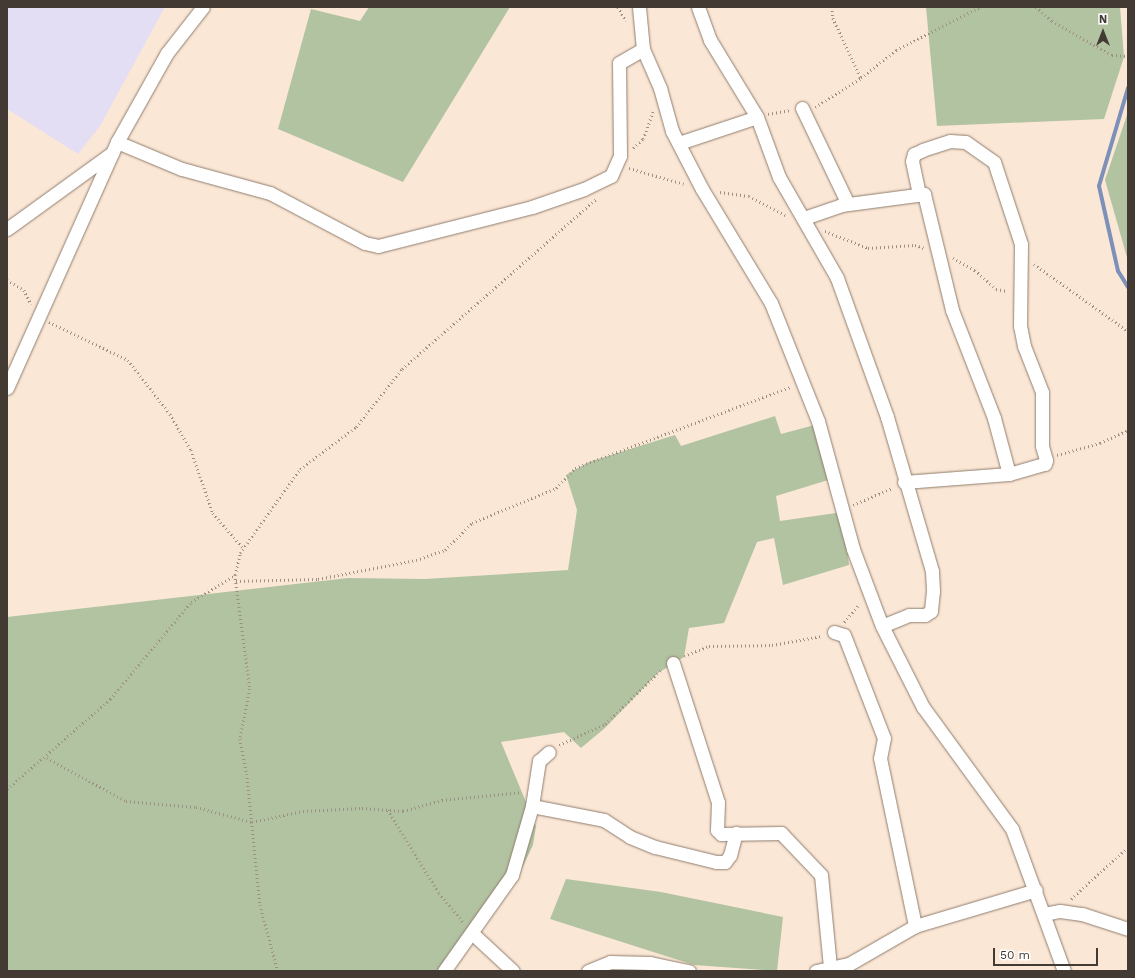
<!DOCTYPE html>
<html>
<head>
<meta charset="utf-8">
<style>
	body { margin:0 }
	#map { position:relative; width:1135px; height:978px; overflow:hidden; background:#fbe7d6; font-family:"Work Sans",sans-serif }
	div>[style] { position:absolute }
	.education>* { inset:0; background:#e3def4 }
	.green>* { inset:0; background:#b2c3a2 }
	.stream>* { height:4px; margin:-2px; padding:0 2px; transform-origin:2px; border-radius:2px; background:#7c90b8 }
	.path>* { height:2.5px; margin-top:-1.25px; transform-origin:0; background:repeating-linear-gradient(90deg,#9d8f83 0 1px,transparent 0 4px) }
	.roads { filter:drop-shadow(0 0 1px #8f7d6d) drop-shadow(0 0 1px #8f7d6d) }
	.street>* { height:13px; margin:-6.5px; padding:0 6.5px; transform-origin:6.5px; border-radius:6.5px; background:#fff }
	span { translate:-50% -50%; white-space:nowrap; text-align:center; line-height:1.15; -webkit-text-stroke:3px #fff; paint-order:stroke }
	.frame { position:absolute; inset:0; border:8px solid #423a33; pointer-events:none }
	.north { position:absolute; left:1083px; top:12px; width:40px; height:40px; -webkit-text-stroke:3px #fff; paint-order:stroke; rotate:0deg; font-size:11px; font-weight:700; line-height:16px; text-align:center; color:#423a33 }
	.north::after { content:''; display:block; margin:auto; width:14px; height:18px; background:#423a33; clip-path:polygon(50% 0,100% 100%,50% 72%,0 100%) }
	.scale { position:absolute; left:993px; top:948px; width:105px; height:18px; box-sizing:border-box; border:2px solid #423a33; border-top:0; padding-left:5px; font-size:12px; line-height:14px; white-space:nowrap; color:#423a33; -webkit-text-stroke:3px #fff; paint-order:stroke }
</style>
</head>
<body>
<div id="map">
	<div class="education">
		<i style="clip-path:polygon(7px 7px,165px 7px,100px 126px,78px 154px,7px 109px)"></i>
	</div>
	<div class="green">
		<i style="clip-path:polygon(369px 7px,510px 7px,403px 182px,278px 129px,311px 9px,360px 21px)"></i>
		<i style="clip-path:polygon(926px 7px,1120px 7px,1124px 57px,1104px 119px,937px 126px)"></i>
		<i style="clip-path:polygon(1128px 112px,1128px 261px,1105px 180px)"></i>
		<i style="clip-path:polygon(775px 416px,781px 434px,822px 423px,838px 477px,776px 496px,780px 521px,843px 512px,849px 565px,783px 585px,774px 538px,757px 542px,724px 623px,689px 628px,684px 657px,658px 673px,605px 728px,581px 748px,564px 732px,501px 742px,536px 826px,533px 845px,516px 881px,439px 971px,7px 971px,7px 617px,348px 578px,425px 579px,568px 570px,577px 510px,566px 475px,589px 462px,675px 435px,681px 446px)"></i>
		<i style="clip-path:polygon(566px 879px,661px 892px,783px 917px,777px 971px,694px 965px,550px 919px)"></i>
	</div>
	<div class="stream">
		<i style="left:1128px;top:88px;width:102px;rotate:106.5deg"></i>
		<i style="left:1099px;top:186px;width:87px;rotate:77.4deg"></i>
		<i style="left:1118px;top:271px;width:19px;rotate:58deg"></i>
	</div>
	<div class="path">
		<i style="left:618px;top:7px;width:16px;rotate:60deg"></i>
		<i style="left:832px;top:7px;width:11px;rotate:85deg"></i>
		<i style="left:833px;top:18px;width:66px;rotate:65deg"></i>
		<i style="left:1036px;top:7px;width:21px;rotate:41deg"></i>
		<i style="left:1052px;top:21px;width:69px;rotate:29.5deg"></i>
		<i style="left:1112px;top:55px;width:16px;rotate:4deg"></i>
		<i style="left:815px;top:107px;width:54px;rotate:-32.2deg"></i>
		<i style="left:861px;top:78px;width:45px;rotate:-38.7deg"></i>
		<i style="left:896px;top:50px;width:94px;rotate:-27.1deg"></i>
		<i style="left:768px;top:114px;width:23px;rotate:-10deg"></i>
		<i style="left:633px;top:148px;width:13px;rotate:-42deg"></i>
		<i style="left:643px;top:139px;width:30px;rotate:-70deg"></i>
		<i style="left:629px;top:168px;width:57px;rotate:16.2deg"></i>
		<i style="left:720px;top:192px;width:29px;rotate:8deg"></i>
		<i style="left:749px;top:196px;width:43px;rotate:27.8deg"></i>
		<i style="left:825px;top:231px;width:46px;rotate:21.6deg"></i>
		<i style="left:868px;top:248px;width:47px;rotate:-3.7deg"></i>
		<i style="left:915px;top:245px;width:9px;rotate:18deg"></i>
		<i style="left:953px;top:258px;width:25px;rotate:29deg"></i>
		<i style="left:975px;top:270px;width:28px;rotate:42deg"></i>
		<i style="left:996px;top:289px;width:11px;rotate:10deg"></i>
		<i style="left:1034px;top:264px;width:115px;rotate:35.5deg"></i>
		<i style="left:7px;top:280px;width:20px;rotate:30deg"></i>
		<i style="left:24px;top:290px;width:16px;rotate:63deg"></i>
		<i style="left:49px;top:322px;width:88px;rotate:25.7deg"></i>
		<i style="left:128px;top:360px;width:68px;rotate:52.1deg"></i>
		<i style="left:170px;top:414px;width:42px;rotate:59.7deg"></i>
		<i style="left:191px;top:450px;width:67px;rotate:70.8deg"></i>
		<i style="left:213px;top:513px;width:46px;rotate:49.4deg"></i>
		<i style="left:1057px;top:455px;width:45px;rotate:-15.6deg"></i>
		<i style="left:1100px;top:443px;width:31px;rotate:-25deg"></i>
		<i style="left:853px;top:505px;width:43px;rotate:-23.6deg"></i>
		<i style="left:235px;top:575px;width:115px;rotate:82.5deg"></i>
		<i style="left:250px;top:689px;width:51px;rotate:101.3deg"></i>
		<i style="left:240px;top:739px;width:36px;rotate:79deg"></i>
		<i style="left:247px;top:774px;width:132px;rotate:84.3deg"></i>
		<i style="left:260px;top:905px;width:68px;rotate:74.7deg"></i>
		<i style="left:236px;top:581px;width:82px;rotate:-1.4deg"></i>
		<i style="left:318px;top:579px;width:100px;rotate:-11deg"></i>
		<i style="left:416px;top:560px;width:31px;rotate:-19deg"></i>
		<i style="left:445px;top:550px;width:38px;rotate:-45deg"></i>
		<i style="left:472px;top:523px;width:91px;rotate:-22.6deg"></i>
		<i style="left:556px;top:488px;width:28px;rotate:-46deg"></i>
		<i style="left:575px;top:468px;width:231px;rotate:-20.6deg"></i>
		<i style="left:844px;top:622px;width:23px;rotate:-49deg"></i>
		<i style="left:684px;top:656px;width:27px;rotate:-22deg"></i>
		<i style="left:709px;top:646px;width:63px;rotate:-0.9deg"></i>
		<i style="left:772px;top:645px;width:51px;rotate:-10.2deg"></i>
		<i style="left:559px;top:745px;width:51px;rotate:-24.5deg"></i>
		<i style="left:605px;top:724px;width:79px;rotate:-44deg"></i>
		<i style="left:47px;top:758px;width:90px;rotate:28.6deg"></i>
		<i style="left:126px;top:801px;width:70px;rotate:4.9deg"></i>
		<i style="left:196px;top:807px;width:58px;rotate:15deg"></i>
		<i style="left:252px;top:822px;width:52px;rotate:-12.2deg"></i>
		<i style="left:303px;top:811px;width:59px;rotate:-2.9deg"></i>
		<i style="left:362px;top:808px;width:41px;rotate:4.2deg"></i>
		<i style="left:403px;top:811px;width:41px;rotate:-15.8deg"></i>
		<i style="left:442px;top:800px;width:80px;rotate:-5.7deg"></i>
		<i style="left:7px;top:789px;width:137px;rotate:-41.1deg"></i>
		<i style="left:110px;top:699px;width:126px;rotate:-50.1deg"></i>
		<i style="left:191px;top:602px;width:52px;rotate:-31.5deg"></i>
		<i style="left:235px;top:575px;width:23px;rotate:-77deg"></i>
		<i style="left:240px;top:553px;width:103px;rotate:-54.5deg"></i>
		<i style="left:300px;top:469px;width:70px;rotate:-36.9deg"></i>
		<i style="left:356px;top:427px;width:74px;rotate:-51.6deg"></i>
		<i style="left:402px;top:369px;width:259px;rotate:-41.2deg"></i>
		<i style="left:388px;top:810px;width:97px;rotate:58.4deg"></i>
		<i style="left:439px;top:893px;width:38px;rotate:50deg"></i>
		<i style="left:1071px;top:899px;width:77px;rotate:-42.4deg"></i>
	</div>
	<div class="roads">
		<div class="street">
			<i style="left:639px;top:7px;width:42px;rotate:84.6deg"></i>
			<i style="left:643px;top:49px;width:43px;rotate:66.4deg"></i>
			<i style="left:660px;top:88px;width:45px;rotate:74.4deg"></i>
			<i style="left:672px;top:131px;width:65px;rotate:62.7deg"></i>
			<i style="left:702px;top:189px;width:133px;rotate:58.8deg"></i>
			<i style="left:771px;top:303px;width:127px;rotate:68.3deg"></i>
			<i style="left:818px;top:421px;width:133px;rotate:74.7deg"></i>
			<i style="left:853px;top:549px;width:82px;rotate:69.4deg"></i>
			<i style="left:882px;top:626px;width:91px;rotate:63.2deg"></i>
			<i style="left:923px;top:707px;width:151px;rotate:53.9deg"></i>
			<i style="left:1012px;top:829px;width:151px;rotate:69.9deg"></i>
			<i style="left:698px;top:7px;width:35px;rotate:70deg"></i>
			<i style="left:710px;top:40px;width:90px;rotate:58.6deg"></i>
			<i style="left:757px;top:117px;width:64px;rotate:69.9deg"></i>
			<i style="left:779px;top:177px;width:116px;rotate:60.1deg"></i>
			<i style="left:837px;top:278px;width:148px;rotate:70.2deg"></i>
			<i style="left:887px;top:417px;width:160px;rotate:73.7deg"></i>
			<i style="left:932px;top:571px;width:20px;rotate:87deg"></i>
			<i style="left:933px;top:591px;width:20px;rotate:96deg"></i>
			<i style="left:931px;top:611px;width:7px;rotate:146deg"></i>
			<i style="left:925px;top:615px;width:16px;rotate:180deg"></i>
			<i style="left:909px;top:615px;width:29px;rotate:158deg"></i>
			<i style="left:802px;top:108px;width:106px;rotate:64.4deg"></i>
			<i style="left:117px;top:142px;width:70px;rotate:22.6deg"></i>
			<i style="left:182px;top:169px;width:91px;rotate:15.3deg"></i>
			<i style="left:270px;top:193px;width:107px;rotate:27.8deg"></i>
			<i style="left:365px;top:243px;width:13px;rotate:13deg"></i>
			<i style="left:378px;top:246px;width:159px;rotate:-14.2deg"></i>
			<i style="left:532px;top:207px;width:55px;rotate:-19.1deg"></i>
			<i style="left:584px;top:189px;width:30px;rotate:-26deg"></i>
			<i style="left:611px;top:176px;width:22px;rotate:-66deg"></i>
			<i style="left:620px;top:156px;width:93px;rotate:-90.6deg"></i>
			<i style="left:619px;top:63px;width:28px;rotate:-30deg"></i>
			<i style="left:679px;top:143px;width:82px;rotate:-18.4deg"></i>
			<i style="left:804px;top:218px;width:39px;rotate:-19deg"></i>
			<i style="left:841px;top:205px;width:84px;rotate:-7.5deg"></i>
			<i style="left:924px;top:194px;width:119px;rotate:76.4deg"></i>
			<i style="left:952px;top:310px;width:116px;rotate:68.7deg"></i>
			<i style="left:994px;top:418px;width:58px;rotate:75deg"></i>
			<i style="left:7px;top:229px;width:130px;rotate:-35.9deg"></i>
			<i style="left:7px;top:388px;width:269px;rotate:-65.9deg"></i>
			<i style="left:117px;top:142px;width:102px;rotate:-60.7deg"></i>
			<i style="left:167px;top:53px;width:58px;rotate:-52deg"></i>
			<i style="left:904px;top:482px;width:105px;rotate:-4.4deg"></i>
			<i style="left:1009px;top:474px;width:37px;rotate:-16deg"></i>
			<i style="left:1045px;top:464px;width:4px;rotate:-76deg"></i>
			<i style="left:1046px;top:460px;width:15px;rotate:-106deg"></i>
			<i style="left:1042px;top:446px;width:54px;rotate:-90deg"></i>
			<i style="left:1042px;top:392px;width:49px;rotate:-111.4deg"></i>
			<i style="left:1024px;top:346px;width:20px;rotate:-101deg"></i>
			<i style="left:1020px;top:326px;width:82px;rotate:-89.3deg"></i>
			<i style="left:1021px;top:244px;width:86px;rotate:-108.2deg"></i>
			<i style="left:994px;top:162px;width:35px;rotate:-145deg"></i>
			<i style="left:965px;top:142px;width:15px;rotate:-176deg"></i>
			<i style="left:950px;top:141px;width:28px;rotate:162deg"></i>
			<i style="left:923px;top:150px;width:10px;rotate:156deg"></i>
			<i style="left:914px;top:154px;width:7px;rotate:106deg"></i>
			<i style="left:912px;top:161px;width:33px;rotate:78deg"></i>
			<i style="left:834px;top:632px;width:10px;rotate:17deg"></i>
			<i style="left:844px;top:635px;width:110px;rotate:68.8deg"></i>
			<i style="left:884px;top:738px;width:20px;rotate:101deg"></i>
			<i style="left:880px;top:758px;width:172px;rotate:78.2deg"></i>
			<i style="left:673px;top:663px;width:146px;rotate:72.1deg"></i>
			<i style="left:718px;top:802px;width:28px;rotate:92deg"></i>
			<i style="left:717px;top:830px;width:6px;rotate:45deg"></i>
			<i style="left:721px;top:834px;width:60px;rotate:-1deg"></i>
			<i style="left:781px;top:833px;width:58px;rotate:46.4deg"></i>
			<i style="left:821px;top:875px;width:91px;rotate:84.4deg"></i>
			<i style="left:532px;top:806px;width:73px;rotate:11deg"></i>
			<i style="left:604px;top:820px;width:31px;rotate:33deg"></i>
			<i style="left:630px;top:837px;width:27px;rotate:22deg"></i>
			<i style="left:655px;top:847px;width:63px;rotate:13.8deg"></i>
			<i style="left:716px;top:862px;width:9px"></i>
			<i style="left:725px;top:862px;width:9px;rotate:-54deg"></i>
			<i style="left:730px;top:855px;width:23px;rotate:-75deg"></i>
			<i style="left:1044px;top:914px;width:16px;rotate:-11deg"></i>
			<i style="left:1060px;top:911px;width:22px;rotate:8deg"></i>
			<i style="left:1082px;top:914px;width:48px;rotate:18.1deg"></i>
			<i style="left:473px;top:934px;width:54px;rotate:42.8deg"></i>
			<i style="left:444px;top:971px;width:118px;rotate:-54.7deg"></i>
			<i style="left:512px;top:875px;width:72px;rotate:-73.8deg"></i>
			<i style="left:532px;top:806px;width:46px;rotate:-81.2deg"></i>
			<i style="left:539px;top:761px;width:13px;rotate:-42deg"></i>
			<i style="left:588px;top:971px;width:24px;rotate:-22deg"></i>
			<i style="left:610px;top:962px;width:40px;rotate:1.4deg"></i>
			<i style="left:650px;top:963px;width:40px;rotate:12deg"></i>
			<i style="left:816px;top:971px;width:34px;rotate:-12deg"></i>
			<i style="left:849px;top:964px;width:76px;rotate:-29.9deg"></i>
			<i style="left:915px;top:926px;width:126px;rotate:-16.6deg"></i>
		</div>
	</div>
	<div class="frame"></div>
	<div class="north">N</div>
	<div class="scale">50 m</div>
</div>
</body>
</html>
